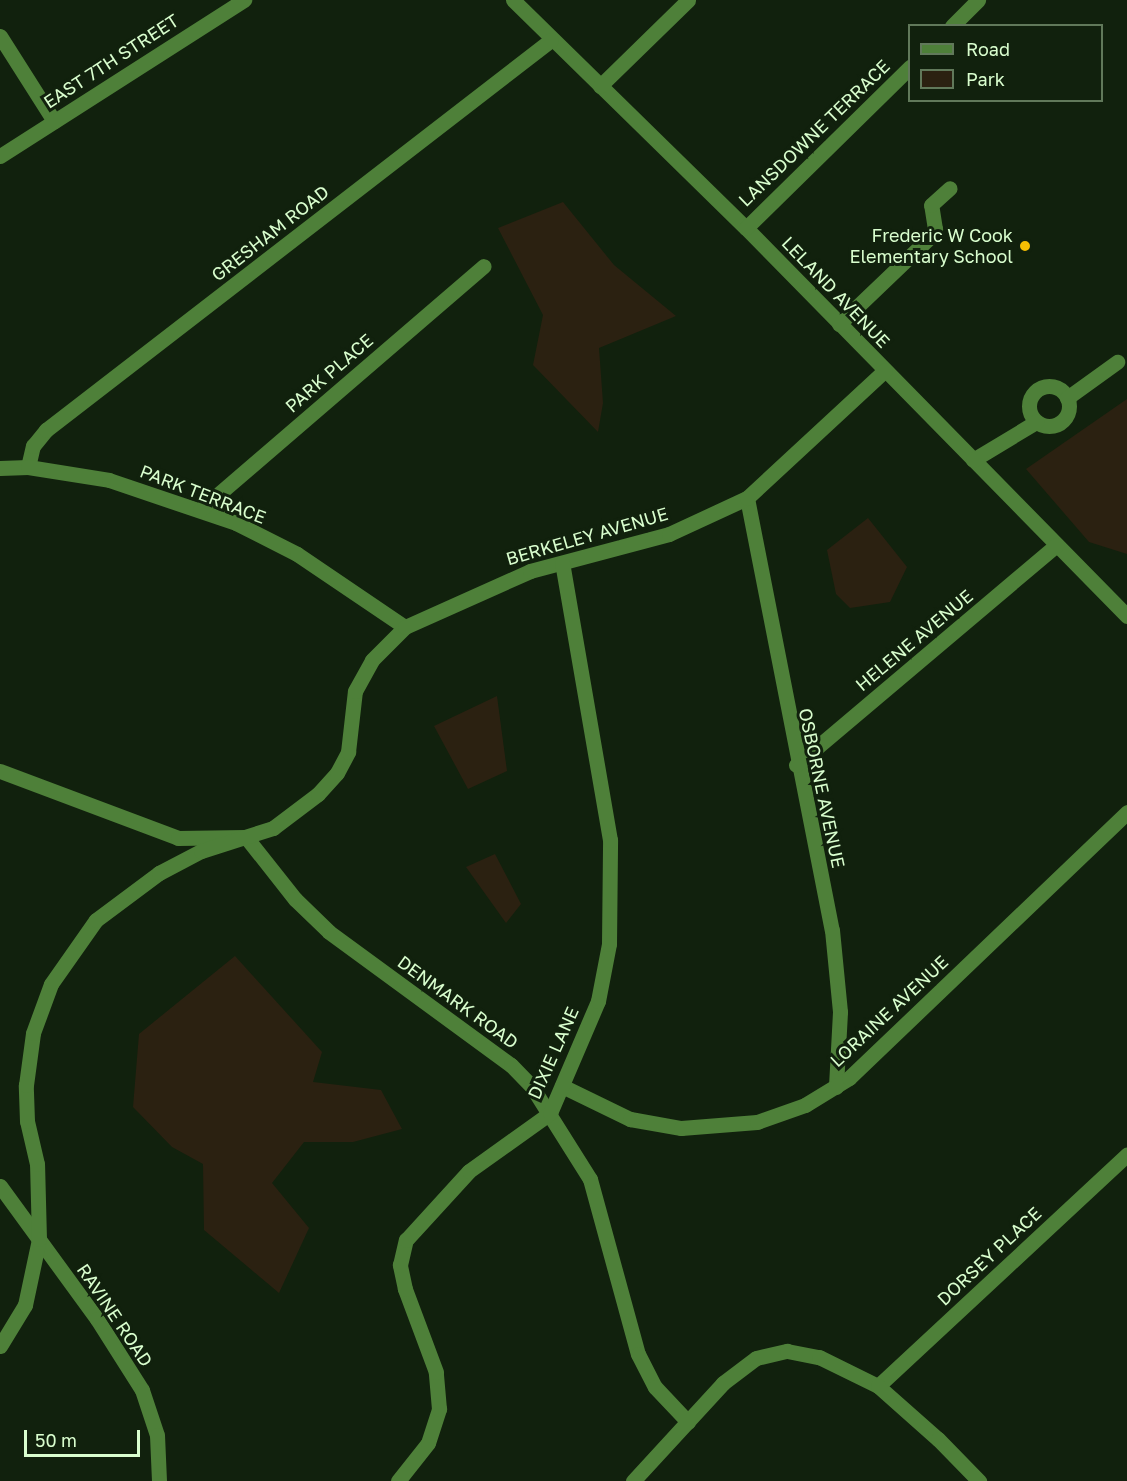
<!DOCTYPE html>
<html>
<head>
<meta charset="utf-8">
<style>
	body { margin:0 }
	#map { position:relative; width:1127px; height:1481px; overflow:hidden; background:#11210d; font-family:"Golos Text",sans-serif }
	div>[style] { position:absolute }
	.green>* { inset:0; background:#2b2111 }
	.minor>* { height:15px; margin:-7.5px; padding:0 7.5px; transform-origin:7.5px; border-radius:7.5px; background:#4e8039 }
	.minor>.ring { margin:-7.5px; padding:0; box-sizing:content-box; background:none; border:15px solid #4e8039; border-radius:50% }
	.dots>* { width:16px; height:16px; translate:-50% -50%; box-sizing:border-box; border:3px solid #11210d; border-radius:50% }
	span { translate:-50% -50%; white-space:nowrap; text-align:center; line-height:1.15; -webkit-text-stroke:6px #11210d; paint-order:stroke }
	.street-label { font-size:18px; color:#d9fece }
	.poi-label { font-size:18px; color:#d9fece }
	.right { translate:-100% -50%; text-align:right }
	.legend { position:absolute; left:908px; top:24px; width:195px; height:78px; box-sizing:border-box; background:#11210d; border:2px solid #61795a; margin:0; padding:8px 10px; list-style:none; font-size:18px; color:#d9fece }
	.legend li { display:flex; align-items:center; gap:12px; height:30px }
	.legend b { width:30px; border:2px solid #61795a }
	.scale { position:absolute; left:24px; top:1430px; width:116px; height:27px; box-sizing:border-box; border:3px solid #d9fece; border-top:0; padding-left:8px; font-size:18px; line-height:21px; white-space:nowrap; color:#d9fece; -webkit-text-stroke:4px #11210d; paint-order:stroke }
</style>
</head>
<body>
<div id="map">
	<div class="green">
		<i style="clip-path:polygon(563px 202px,614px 265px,676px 316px,599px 348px,603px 403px,598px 432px,533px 365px,543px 315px,498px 228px)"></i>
		<i style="clip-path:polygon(1127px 399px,1127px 554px,1089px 542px,1026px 469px)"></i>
		<i style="clip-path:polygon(868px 518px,907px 567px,890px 602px,850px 608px,836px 594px,827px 550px)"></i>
		<i style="clip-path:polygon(497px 696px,507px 771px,468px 789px,434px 726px)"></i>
		<i style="clip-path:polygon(495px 854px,521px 904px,506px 923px,466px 867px)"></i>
		<i style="clip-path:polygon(235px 956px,322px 1052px,313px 1082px,381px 1090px,402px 1129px,353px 1142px,304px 1142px,272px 1183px,309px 1228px,279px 1293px,204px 1230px,203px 1164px,172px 1147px,133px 1107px,139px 1034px)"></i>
	</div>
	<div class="minor">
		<i style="left:513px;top:0;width:326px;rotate:44.4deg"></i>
		<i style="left:746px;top:228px;width:544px;rotate:45.52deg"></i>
		<i style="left:952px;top:26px;width:37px;rotate:-45deg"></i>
		<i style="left:0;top:36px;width:101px;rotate:57.6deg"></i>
		<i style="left:600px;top:86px;width:123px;rotate:-44.3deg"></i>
		<i style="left:0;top:156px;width:290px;rotate:-32.6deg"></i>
		<i style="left:746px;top:228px;width:230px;rotate:-44.5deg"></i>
		<i style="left:839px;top:324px;width:129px;rotate:-43.7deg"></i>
		<i style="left:932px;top:235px;width:7px;rotate:-63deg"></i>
		<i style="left:935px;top:229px;width:24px;rotate:-99deg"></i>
		<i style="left:931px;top:205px;width:25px;rotate:-42deg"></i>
		<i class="ring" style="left:1029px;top:386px;width:25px;height:25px"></i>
		<i style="left:1067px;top:398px;width:62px;rotate:-35.8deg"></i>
		<i style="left:973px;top:460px;width:74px;rotate:-31.1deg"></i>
		<i style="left:28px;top:467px;width:22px;rotate:-77deg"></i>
		<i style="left:33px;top:446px;width:21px;rotate:-51deg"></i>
		<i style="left:46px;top:430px;width:638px;rotate:-37.68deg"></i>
		<i style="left:0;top:468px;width:28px;rotate:-2deg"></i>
		<i style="left:28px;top:467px;width:82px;rotate:9.1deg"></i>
		<i style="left:109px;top:480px;width:134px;rotate:18.7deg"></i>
		<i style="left:236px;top:523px;width:68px;rotate:26.9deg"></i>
		<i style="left:297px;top:554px;width:130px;rotate:34.1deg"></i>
		<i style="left:747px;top:498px;width:440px;rotate:78.9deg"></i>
		<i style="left:832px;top:930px;width:82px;rotate:84.4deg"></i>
		<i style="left:840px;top:1012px;width:75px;rotate:93.1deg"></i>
		<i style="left:200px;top:510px;width:374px;rotate:-40.7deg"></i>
		<i style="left:796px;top:765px;width:341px;rotate:-40.2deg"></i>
		<i style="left:0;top:771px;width:190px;rotate:20.6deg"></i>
		<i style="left:178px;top:838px;width:68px;rotate:-0.8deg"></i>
		<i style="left:246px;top:837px;width:79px;rotate:51.7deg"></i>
		<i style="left:295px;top:899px;width:47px;rotate:44.1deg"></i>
		<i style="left:329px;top:932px;width:225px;rotate:36.2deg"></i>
		<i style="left:511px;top:1065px;width:30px;rotate:46deg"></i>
		<i style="left:532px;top:1087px;width:109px;rotate:57.8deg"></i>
		<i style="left:590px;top:1179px;width:181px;rotate:74.7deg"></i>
		<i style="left:638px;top:1354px;width:37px;rotate:63deg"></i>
		<i style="left:655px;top:1387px;width:48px;rotate:46.7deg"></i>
		<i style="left:562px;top:1086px;width:76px;rotate:25.9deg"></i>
		<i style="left:630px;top:1119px;width:52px;rotate:10deg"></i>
		<i style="left:681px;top:1128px;width:76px;rotate:-4.5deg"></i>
		<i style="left:757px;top:1122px;width:51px;rotate:-19.5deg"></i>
		<i style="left:805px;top:1105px;width:52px;rotate:-31.5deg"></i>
		<i style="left:849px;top:1078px;width:385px;rotate:-43.7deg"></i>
		<i style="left:0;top:1186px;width:165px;rotate:53.9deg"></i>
		<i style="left:97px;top:1319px;width:84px;rotate:57.6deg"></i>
		<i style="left:142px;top:1390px;width:47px;rotate:71.6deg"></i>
		<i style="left:157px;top:1435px;width:46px;rotate:87.5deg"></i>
		<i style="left:0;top:1346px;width:48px;rotate:-58.6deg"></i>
		<i style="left:25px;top:1305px;width:67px;rotate:-78deg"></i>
		<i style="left:39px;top:1239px;width:75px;rotate:-91.5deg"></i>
		<i style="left:37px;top:1164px;width:44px;rotate:-103.1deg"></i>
		<i style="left:27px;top:1121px;width:36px;rotate:-92deg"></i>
		<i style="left:26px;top:1085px;width:52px;rotate:-82.3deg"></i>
		<i style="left:33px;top:1033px;width:52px;rotate:-69.8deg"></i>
		<i style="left:51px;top:984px;width:78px;rotate:-54.9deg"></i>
		<i style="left:96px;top:920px;width:79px;rotate:-36.7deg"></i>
		<i style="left:159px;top:873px;width:47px;rotate:-27.6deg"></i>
		<i style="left:201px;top:851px;width:76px;rotate:-17.7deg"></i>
		<i style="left:273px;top:828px;width:56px;rotate:-37.1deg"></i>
		<i style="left:318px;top:794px;width:28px;rotate:-48deg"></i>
		<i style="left:337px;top:773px;width:24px;rotate:-62deg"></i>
		<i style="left:348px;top:752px;width:61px;rotate:-83.5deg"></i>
		<i style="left:355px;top:691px;width:35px;rotate:-61deg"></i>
		<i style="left:372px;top:660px;width:47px;rotate:-45deg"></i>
		<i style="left:405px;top:627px;width:137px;rotate:-24.1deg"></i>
		<i style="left:530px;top:571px;width:144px;rotate:-14.9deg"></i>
		<i style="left:669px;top:534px;width:86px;rotate:-24.8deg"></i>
		<i style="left:747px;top:498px;width:188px;rotate:-42.8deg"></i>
		<i style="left:878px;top:1386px;width:340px;rotate:-42.9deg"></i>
		<i style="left:398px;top:1481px;width:48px;rotate:-51.7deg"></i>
		<i style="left:428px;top:1443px;width:36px;rotate:-72deg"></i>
		<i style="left:439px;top:1409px;width:37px;rotate:-95deg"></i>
		<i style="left:436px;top:1372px;width:89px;rotate:-110.5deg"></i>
		<i style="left:405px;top:1289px;width:25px;rotate:-102deg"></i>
		<i style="left:400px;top:1265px;width:26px;rotate:-77deg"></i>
		<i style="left:406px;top:1240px;width:93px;rotate:-47.6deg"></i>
		<i style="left:469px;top:1171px;width:100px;rotate:-35.6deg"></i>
		<i style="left:550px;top:1113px;width:122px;rotate:-66.8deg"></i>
		<i style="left:598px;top:1001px;width:58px;rotate:-79.1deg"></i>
		<i style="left:609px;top:944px;width:104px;rotate:-89.4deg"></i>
		<i style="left:610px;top:840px;width:281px;rotate:-99.8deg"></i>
		<i style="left:633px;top:1481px;width:133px;rotate:-47.4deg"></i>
		<i style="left:723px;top:1383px;width:41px;rotate:-37.1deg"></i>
		<i style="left:756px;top:1358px;width:32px;rotate:-13deg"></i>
		<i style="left:787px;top:1351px;width:33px;rotate:11deg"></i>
		<i style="left:819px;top:1357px;width:66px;rotate:26.2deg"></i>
		<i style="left:878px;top:1386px;width:80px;rotate:41.5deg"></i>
		<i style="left:938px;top:1439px;width:59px;rotate:45.7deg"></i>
	</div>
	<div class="dots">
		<i style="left:1025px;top:246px;background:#f6be03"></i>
	</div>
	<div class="street-label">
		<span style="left:111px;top:61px;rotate:-33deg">EAST 7TH STREET</span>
		<span style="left:814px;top:133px;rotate:-44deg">LANSDOWNE TERRACE</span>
		<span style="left:270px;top:233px;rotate:-38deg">GRESHAM ROAD</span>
		<span style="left:836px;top:292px;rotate:46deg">LELAND AVENUE</span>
		<span style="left:329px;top:373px;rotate:-41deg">PARK PLACE</span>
		<span style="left:203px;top:494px;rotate:21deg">PARK TERRACE</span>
		<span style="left:587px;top:536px;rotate:-16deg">BERKELEY AVENUE</span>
		<span style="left:914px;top:640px;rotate:-40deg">HELENE AVENUE</span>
		<span style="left:822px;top:788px;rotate:78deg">OSBORNE AVENUE</span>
		<span style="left:458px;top:1002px;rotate:36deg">DENMARK ROAD</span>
		<span style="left:889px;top:1011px;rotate:-43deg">LORAINE AVENUE</span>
		<span style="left:553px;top:1053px;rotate:-66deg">DIXIE LANE</span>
		<span style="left:989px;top:1256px;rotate:-43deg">DORSEY PLACE</span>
		<span style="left:115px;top:1315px;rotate:56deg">RAVINE ROAD</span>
	</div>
	<div class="poi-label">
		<span class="right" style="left:1013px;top:246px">Frederic W Cook<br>Elementary School</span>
	</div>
	<ul class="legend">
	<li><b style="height:8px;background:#4e8039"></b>Road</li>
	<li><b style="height:16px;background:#2b2111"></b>Park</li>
	</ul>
	<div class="scale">50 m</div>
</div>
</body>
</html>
